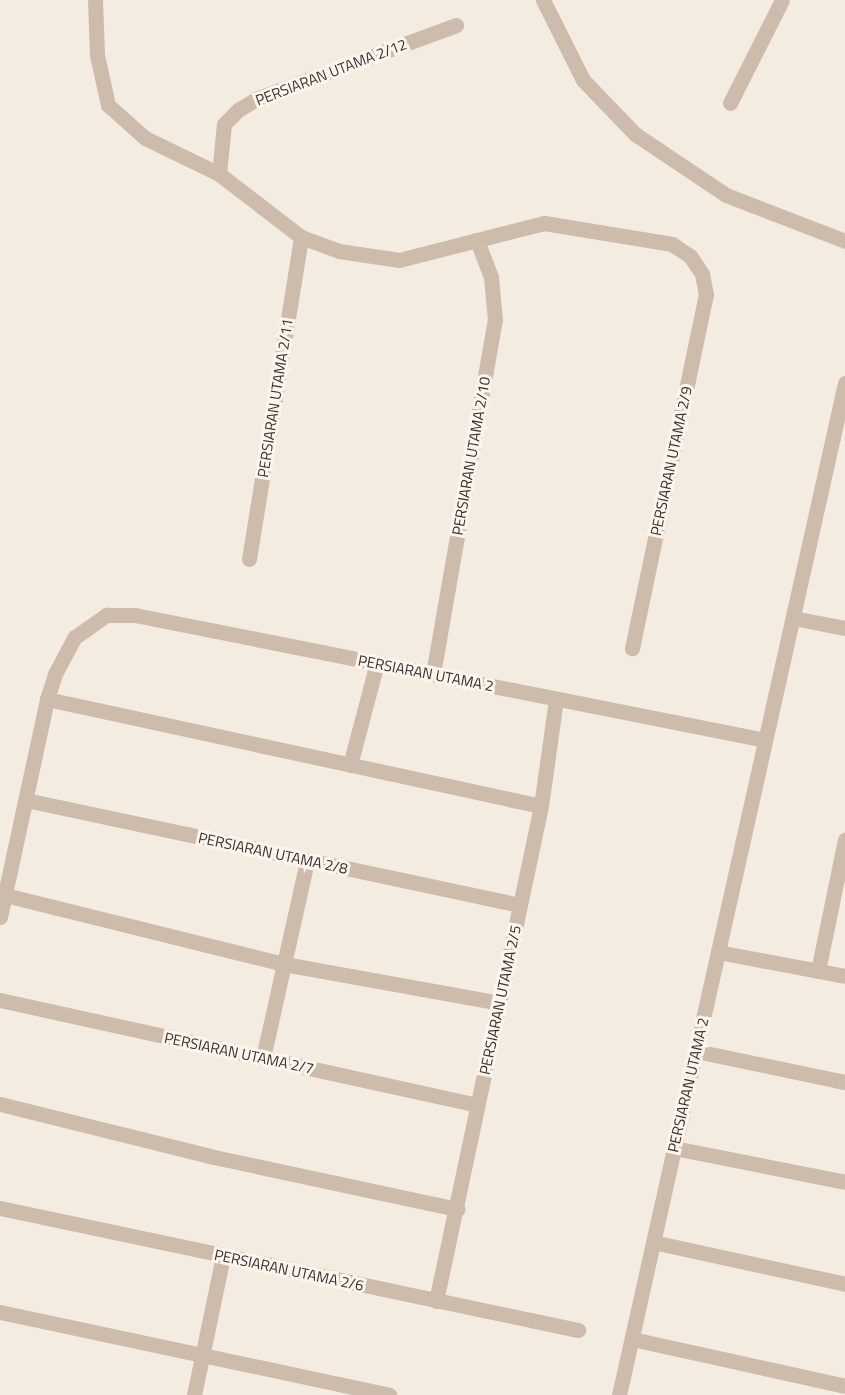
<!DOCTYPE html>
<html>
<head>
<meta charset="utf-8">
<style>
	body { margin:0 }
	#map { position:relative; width:845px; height:1395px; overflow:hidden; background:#f4ebe1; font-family:"Titillium Web",sans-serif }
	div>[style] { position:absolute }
	.minor>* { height:15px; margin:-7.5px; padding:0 7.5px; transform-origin:7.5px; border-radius:7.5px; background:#cdbbac }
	span { translate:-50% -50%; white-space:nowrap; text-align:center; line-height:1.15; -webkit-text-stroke:6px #fbf5ee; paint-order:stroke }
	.street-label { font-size:15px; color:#3b302b }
</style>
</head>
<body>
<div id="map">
	<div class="minor">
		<i style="left:95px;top:0;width:55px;rotate:87.9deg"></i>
		<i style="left:97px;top:55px;width:51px;rotate:77.6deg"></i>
		<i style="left:108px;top:105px;width:50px;rotate:41.7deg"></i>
		<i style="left:145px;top:138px;width:82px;rotate:25.9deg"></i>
		<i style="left:219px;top:174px;width:103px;rotate:37.5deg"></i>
		<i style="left:301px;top:237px;width:40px;rotate:20.2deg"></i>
		<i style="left:339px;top:251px;width:61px;rotate:8.5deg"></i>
		<i style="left:399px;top:260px;width:150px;rotate:-14.3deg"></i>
		<i style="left:544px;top:223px;width:130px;rotate:9.3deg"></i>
		<i style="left:672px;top:244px;width:22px;rotate:34deg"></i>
		<i style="left:690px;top:256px;width:22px;rotate:56deg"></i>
		<i style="left:702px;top:274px;width:20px;rotate:79deg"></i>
		<i style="left:706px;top:294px;width:362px;rotate:101.8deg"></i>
		<i style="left:543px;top:0;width:89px;rotate:63.4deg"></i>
		<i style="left:583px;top:80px;width:75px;rotate:46.1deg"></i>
		<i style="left:635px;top:134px;width:110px;rotate:33.8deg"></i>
		<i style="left:726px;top:195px;width:128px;rotate:21.1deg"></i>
		<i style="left:730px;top:103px;width:115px;rotate:-63.2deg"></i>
		<i style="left:219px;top:174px;width:50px;rotate:-84.3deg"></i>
		<i style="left:224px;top:124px;width:20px;rotate:-45deg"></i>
		<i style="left:238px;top:110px;width:23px;rotate:-31deg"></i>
		<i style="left:258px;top:98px;width:211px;rotate:-20.2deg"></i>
		<i style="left:249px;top:559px;width:326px;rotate:-80.8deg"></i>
		<i style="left:793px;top:618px;width:53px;rotate:10.9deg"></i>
		<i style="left:433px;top:674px;width:359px;rotate:-80.1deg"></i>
		<i style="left:495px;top:320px;width:43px;rotate:-95.3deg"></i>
		<i style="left:491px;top:277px;width:40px;rotate:-111deg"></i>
		<i style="left:47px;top:699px;width:505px;rotate:12.22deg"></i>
		<i style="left:350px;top:765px;width:106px;rotate:-75.2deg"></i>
		<i style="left:26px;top:800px;width:505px;rotate:12deg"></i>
		<i style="left:5px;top:895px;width:287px;rotate:13.9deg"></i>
		<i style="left:284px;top:964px;width:219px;rotate:10.2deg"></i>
		<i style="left:0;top:917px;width:223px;rotate:-77.8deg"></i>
		<i style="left:47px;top:699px;width:28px;rotate:-72deg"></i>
		<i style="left:56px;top:672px;width:40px;rotate:-62deg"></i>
		<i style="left:75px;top:637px;width:39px;rotate:-35deg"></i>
		<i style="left:107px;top:615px;width:28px"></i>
		<i style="left:135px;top:615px;width:642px;rotate:11.22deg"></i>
		<i style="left:718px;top:952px;width:129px;rotate:10.7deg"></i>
		<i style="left:818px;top:971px;width:134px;rotate:-78.4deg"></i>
		<i style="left:0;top:1000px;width:489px;rotate:12.4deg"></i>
		<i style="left:696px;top:1051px;width:152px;rotate:11.8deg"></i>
		<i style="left:263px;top:1058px;width:202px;rotate:-77.4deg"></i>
		<i style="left:0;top:1104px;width:220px;rotate:13.9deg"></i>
		<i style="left:214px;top:1157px;width:249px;rotate:12.1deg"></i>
		<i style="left:674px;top:1148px;width:174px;rotate:11.2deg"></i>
		<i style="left:0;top:1208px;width:591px;rotate:11.92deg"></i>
		<i style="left:653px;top:1242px;width:197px;rotate:12.3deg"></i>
		<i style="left:436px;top:1301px;width:506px;rotate:-78.02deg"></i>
		<i style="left:541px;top:806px;width:108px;rotate:-82deg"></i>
		<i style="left:0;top:1312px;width:398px;rotate:12deg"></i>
		<i style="left:632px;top:1339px;width:218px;rotate:12.4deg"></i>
		<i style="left:194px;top:1395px;width:142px;rotate:-78.2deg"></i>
		<i style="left:619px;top:1395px;width:1037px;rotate:-77.41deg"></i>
	</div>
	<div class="street-label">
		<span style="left:331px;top:72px;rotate:-21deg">PERSIARAN UTAMA 2/12</span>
		<span style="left:275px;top:398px;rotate:-81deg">PERSIARAN UTAMA 2/11</span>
		<span style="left:471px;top:456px;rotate:-80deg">PERSIARAN UTAMA 2/10</span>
		<span style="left:671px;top:461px;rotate:-78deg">PERSIARAN UTAMA 2/9</span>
		<span style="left:426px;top:673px;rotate:11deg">PERSIARAN UTAMA 2</span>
		<span style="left:273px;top:853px;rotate:12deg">PERSIARAN UTAMA 2/8</span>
		<span style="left:500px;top:1000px;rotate:-78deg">PERSIARAN UTAMA 2/5</span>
		<span style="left:239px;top:1053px;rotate:12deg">PERSIARAN UTAMA 2/7</span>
		<span style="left:688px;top:1085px;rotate:-77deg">PERSIARAN UTAMA 2</span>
		<span style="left:289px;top:1270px;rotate:12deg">PERSIARAN UTAMA 2/6</span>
	</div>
</div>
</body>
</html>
